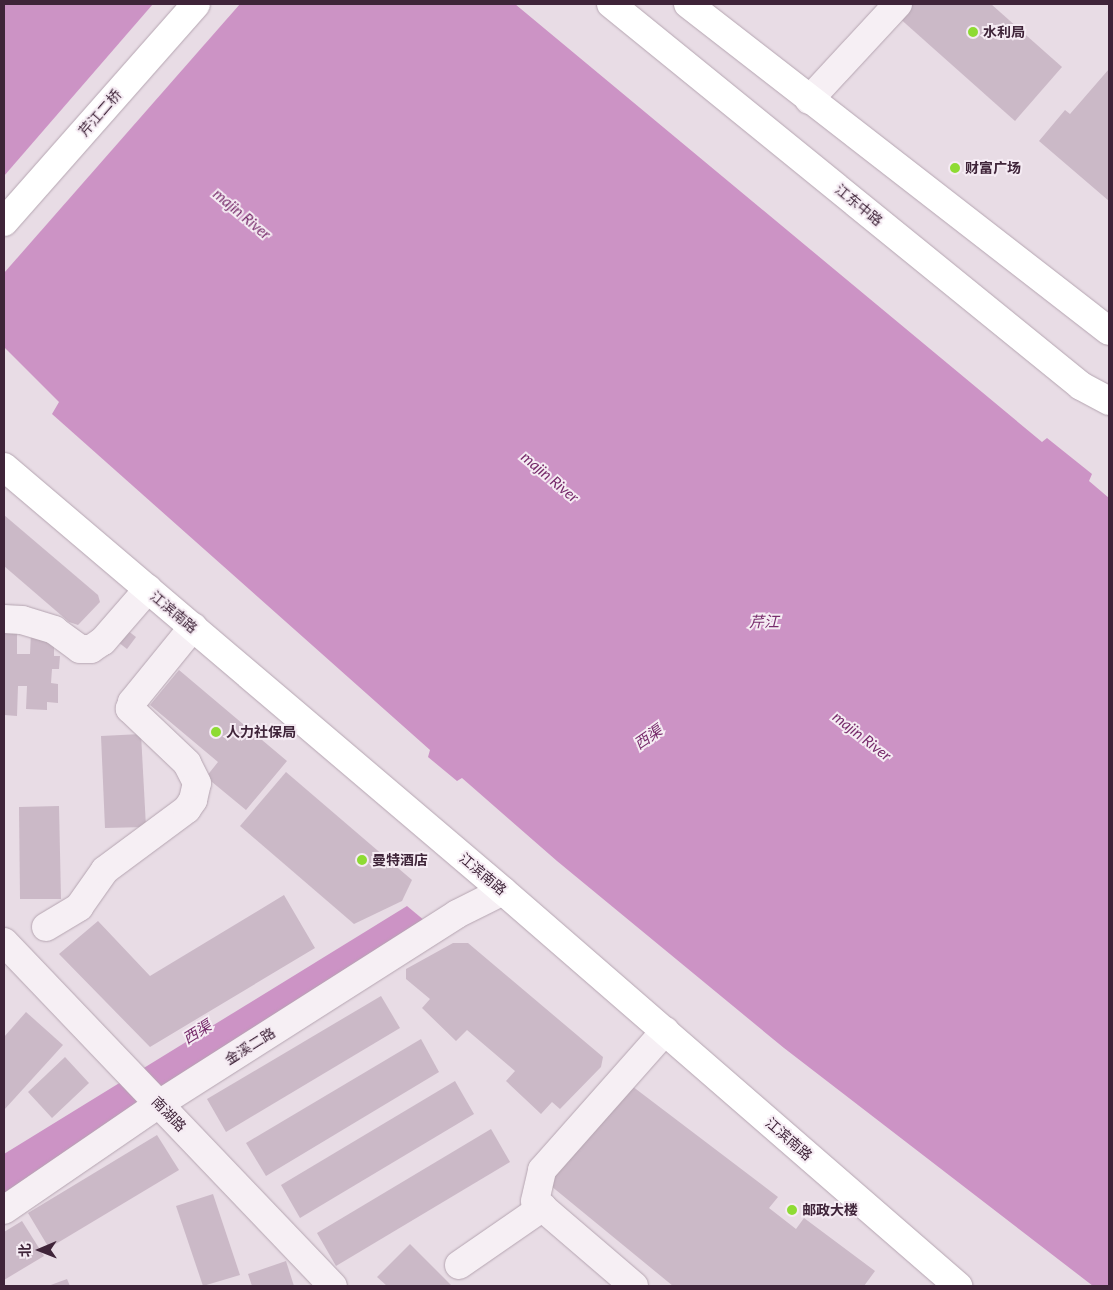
<!DOCTYPE html>
<html>
<head>
<meta charset="utf-8">
<style>
	body { margin:0 }
	#map { position:relative; width:1113px; height:1290px; overflow:hidden; background:#e8dce5; font-family:Lato,"Noto Sans SC",sans-serif }
	div>[style] { position:absolute }
	.water>* { inset:0; background:#cc93c5 }
	.pier>* { inset:0; background:#e8dce5 }
	.building>* { inset:0; background:#cbb9c7 }
	.roads { filter:drop-shadow(0 0 1px #b5a5b1) drop-shadow(0 0 1px #b5a5b1) }
	.minor>* { height:28px; margin:-14px; padding:0 14px; transform-origin:14px; border-radius:14px; background:#f6eff4 }
	.major>* { height:28px; margin:-14px; padding:0 14px; transform-origin:14px; border-radius:14px; background:#fff }
	.dots>* { width:14px; height:14px; translate:-50% -50%; box-sizing:border-box; border:2px solid #f5ebf3; border-radius:50% }
	span { translate:-50% -50%; white-space:nowrap; text-align:center; line-height:1.15; -webkit-text-stroke:4px #f5ebf3; paint-order:stroke }
	.poi-label { font-size:14px; color:#3f2439; font-weight:700 }
	.left { translate:0 -50%; text-align:left }
	.street-label { font-size:14px; color:#3f2439 }
	.water-label { font-size:15px; color:#772b6b; font-style:italic }
	.frame { position:absolute; inset:0; border:5px solid #3f2439; pointer-events:none }
	.north { position:absolute; left:15px; top:1225px; width:50px; height:50px; -webkit-text-stroke:4px #f5ebf3; paint-order:stroke; rotate:269deg; font-size:14px; font-weight:700; line-height:20px; text-align:center; color:#3f2439 }
	.north::after { content:''; display:block; margin:auto; width:18px; height:22px; background:#3f2439; clip-path:polygon(50% 0,100% 100%,50% 72%,0 100%) }
</style>
</head>
<body>
<div id="map">
	<div class="water">
		<i style="clip-path:polygon(4px 4px,515px 4px,1042px 442px,1047px 438px,1092px 474px,1089px 481px,1109px 498px,1109px 1286px,1093px 1286px,784px 1048px,557px 861px,462px 778px,457px 781px,428px 757px,430px 750px,52px 414px,59px 402px,4px 347px)"></i>
		<i style="clip-path:polygon(407px 906px,425px 921px,4px 1195px,4px 1154px)"></i>
	</div>
	<div class="pier">
		<i style="clip-path:polygon(153px 4px,240px 4px,4px 273px,4px 176px)"></i>
	</div>
	<div class="building">
		<i style="clip-path:polygon(908px 4px,991px 4px,1062px 67px,1015px 121px,897px 16px)"></i>
		<i style="clip-path:polygon(1109px 69px,1109px 201px,1039px 141px,1065px 110px,1070px 114px)"></i>
		<i style="clip-path:polygon(4px 515px,98px 595px,100px 602px,78px 625px,69px 622px,4px 566px)"></i>
		<i style="clip-path:polygon(4px 625px,17px 632px,17px 654px,30px 654px,31px 632px,54px 639px,54px 656px,60px 656px,59px 669px,52px 669px,51px 683px,58px 684px,58px 703px,47px 702px,47px 710px,26px 709px,27px 686px,18px 686px,17px 716px,4px 715px)"></i>
		<i style="clip-path:polygon(123px 627px,136px 637px,127px 649px,114px 639px)"></i>
		<i style="clip-path:polygon(179px 670px,287px 761px,246px 810px,206px 777px,218px 762px,150px 705px)"></i>
		<i style="clip-path:polygon(141px 734px,146px 827px,105px 828px,101px 736px)"></i>
		<i style="clip-path:polygon(286px 772px,412px 880px,402px 901px,354px 924px,240px 826px)"></i>
		<i style="clip-path:polygon(59px 806px,61px 899px,20px 899px,19px 807px)"></i>
		<i style="clip-path:polygon(284px 895px,315px 948px,150px 1047px,59px 954px,98px 921px,150px 976px)"></i>
		<i style="clip-path:polygon(453px 943px,468px 943px,603px 1057px,601px 1067px,560px 1109px,552px 1102px,541px 1114px,506px 1081px,515px 1071px,467px 1030px,456px 1041px,422px 1008px,430px 999px,406px 979px,406px 969px)"></i>
		<i style="clip-path:polygon(381px 996px,400px 1028px,226px 1132px,207px 1099px)"></i>
		<i style="clip-path:polygon(26px 1012px,63px 1045px,4px 1110px,4px 1037px)"></i>
		<i style="clip-path:polygon(421px 1039px,439px 1072px,266px 1176px,246px 1143px)"></i>
		<i style="clip-path:polygon(65px 1057px,89px 1083px,52px 1118px,28px 1092px)"></i>
		<i style="clip-path:polygon(455px 1081px,474px 1114px,300px 1218px,281px 1185px)"></i>
		<i style="clip-path:polygon(628px 1083px,778px 1197px,769px 1208px,796px 1229px,804px 1218px,875px 1271px,864px 1286px,673px 1286px,545px 1181px)"></i>
		<i style="clip-path:polygon(491px 1129px,510px 1162px,336px 1266px,317px 1233px)"></i>
		<i style="clip-path:polygon(157px 1135px,179px 1170px,49px 1248px,28px 1213px)"></i>
		<i style="clip-path:polygon(213px 1194px,240px 1275px,203px 1286px,176px 1206px)"></i>
		<i style="clip-path:polygon(22px 1221px,44px 1256px,4px 1280px,4px 1232px)"></i>
		<i style="clip-path:polygon(410px 1244px,452px 1286px,387px 1286px,377px 1277px)"></i>
		<i style="clip-path:polygon(286px 1261px,294px 1286px,252px 1286px,248px 1274px)"></i>
		<i style="clip-path:polygon(67px 1279px,70px 1286px,48px 1286px)"></i>
	</div>
	<div class="roads">
		<div class="minor">
			<i style="left:809px;top:100px;width:131px;rotate:-47.2deg"></i>
			<i style="left:4px;top:619px;width:18px;rotate:3deg"></i>
			<i style="left:22px;top:620px;width:34px;rotate:17deg"></i>
			<i style="left:54px;top:630px;width:32px;rotate:36deg"></i>
			<i style="left:80px;top:649px;width:11px"></i>
			<i style="left:91px;top:649px;width:14px;rotate:-34deg"></i>
			<i style="left:103px;top:641px;width:69px;rotate:-49.1deg"></i>
			<i style="left:46px;top:927px;width:39px;rotate:-31deg"></i>
			<i style="left:79px;top:907px;width:45px;rotate:-54.9deg"></i>
			<i style="left:105px;top:870px;width:102px;rotate:-36.6deg"></i>
			<i style="left:187px;top:809px;width:11px;rotate:-56deg"></i>
			<i style="left:193px;top:800px;width:17px;rotate:-77deg"></i>
			<i style="left:197px;top:783px;width:22px;rotate:-117deg"></i>
			<i style="left:187px;top:763px;width:79px;rotate:-136.5deg"></i>
			<i style="left:130px;top:709px;width:7px;rotate:-74deg"></i>
			<i style="left:132px;top:702px;width:97px;rotate:-50.9deg"></i>
			<i style="left:4px;top:942px;width:476px;rotate:46.3deg"></i>
			<i style="left:4px;top:1210px;width:188px;rotate:-34.4deg"></i>
			<i style="left:159px;top:1104px;width:353px;rotate:-32.5deg"></i>
			<i style="left:457px;top:914px;width:51px;rotate:-26.6deg"></i>
			<i style="left:459px;top:1265px;width:102px;rotate:-34.6deg"></i>
			<i style="left:634px;top:1286px;width:130px;rotate:-139.4deg"></i>
			<i style="left:535px;top:1201px;width:32px;rotate:-77deg"></i>
			<i style="left:542px;top:1170px;width:186px;rotate:-48.5deg"></i>
		</div>
		<div class="major">
			<i style="left:611px;top:4px;width:606px;rotate:39.1deg"></i>
			<i style="left:1081px;top:386px;width:32px;rotate:28deg"></i>
			<i style="left:688px;top:4px;width:533px;rotate:37.84deg"></i>
			<i style="left:4px;top:222px;width:290px;rotate:-48.6deg"></i>
			<i style="left:4px;top:467px;width:655px;rotate:40.35deg"></i>
			<i style="left:503px;top:891px;width:603px;rotate:40.96deg"></i>
		</div>
	</div>
	<div class="dots">
		<i style="left:973px;top:32px;background:#8edb33"></i>
		<i style="left:955px;top:168px;background:#8edb33"></i>
		<i style="left:216px;top:732px;background:#8edb33"></i>
		<i style="left:362px;top:860px;background:#8edb33"></i>
		<i style="left:792px;top:1210px;background:#8edb33"></i>
	</div>
	<div class="poi-label">
		<span class="left" style="left:983px;top:32px">水利局</span>
		<span class="left" style="left:965px;top:168px">财富广场</span>
		<span class="left" style="left:226px;top:732px">人力社保局</span>
		<span class="left" style="left:372px;top:860px">曼特酒店</span>
		<span class="left" style="left:802px;top:1210px">邮政大楼</span>
	</div>
	<div class="street-label">
		<span style="left:100px;top:113px;rotate:-49deg">芹江二桥</span>
		<span style="left:859px;top:205px;rotate:39deg">江东中路</span>
		<span style="left:174px;top:612px;rotate:40deg">江滨南路</span>
		<span style="left:483px;top:874px;rotate:40deg">江滨南路</span>
		<span style="left:250px;top:1046px;rotate:-32deg">金溪二路</span>
		<span style="left:169px;top:1114px;rotate:46deg">南湖路</span>
		<span style="left:789px;top:1139px;rotate:41deg">江滨南路</span>
	</div>
	<div class="water-label">
		<span style="left:242px;top:214px;rotate:40deg">majin River</span>
		<span style="left:550px;top:477px;rotate:40deg">majin River</span>
		<span style="left:764px;top:622px">芹江</span>
		<span style="left:862px;top:736px;rotate:38deg">majin River</span>
		<span style="left:648px;top:737px;rotate:-35deg">西渠</span>
		<span style="left:197px;top:1032px;rotate:-32deg">西渠</span>
	</div>
	<div class="frame"></div>
	<div class="north">北</div>
</div>
</body>
</html>
